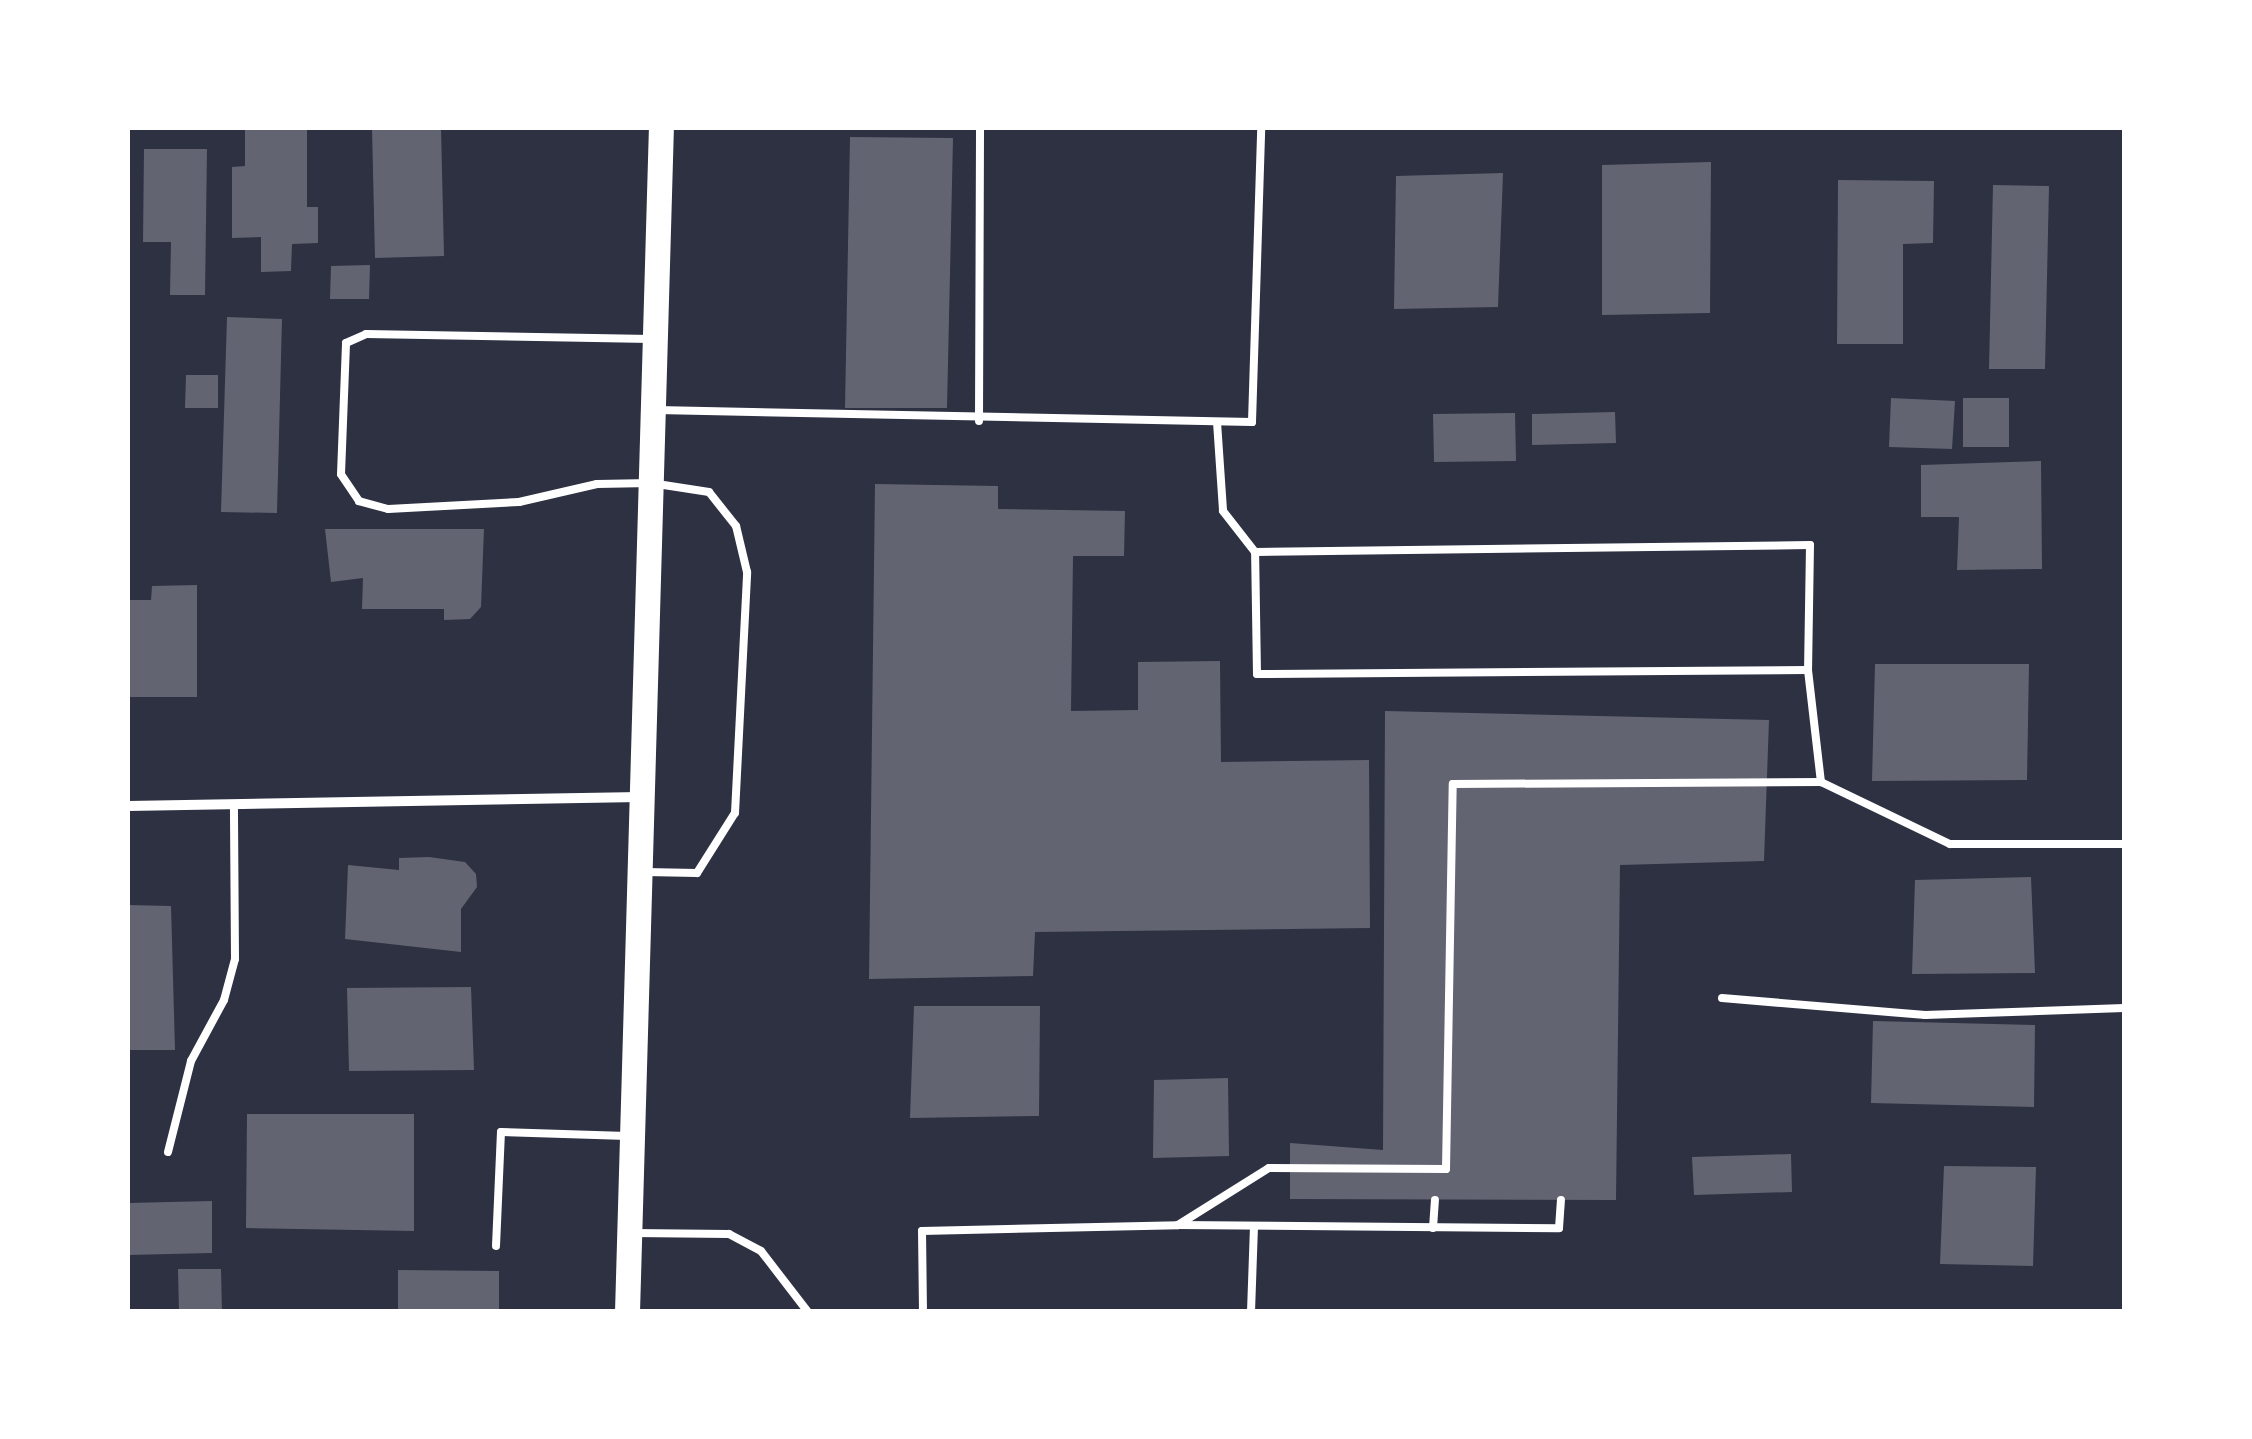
<!DOCTYPE html>
<html>
<head>
<meta charset="utf-8">
<style>
	body { margin:0 }
	#map { position:relative; width:2252px; height:1439px; overflow:hidden; background:#2d3142; font-family:Cabin,sans-serif }
	div>[style] { position:absolute }
	.building>* { inset:0; background:#626471 }
	.service>* { height:8px; margin:-4px; padding:0 4px; transform-origin:4px; border-radius:4px; background:#fff }
	.minor>* { height:10px; margin:-5px; padding:0 5px; transform-origin:5px; border-radius:5px; background:#fff }
	.primary>* { height:25px; margin:-12.5px; padding:0 12.5px; transform-origin:12.5px; border-radius:12.5px; background:#fff }
	span { translate:-50% -50%; white-space:nowrap; text-align:center; line-height:1.15; -webkit-text-stroke:8px #fff; paint-order:stroke }
	.frame { position:absolute; inset:0; border:130px solid #fff; pointer-events:none }
</style>
</head>
<body>
<div id="map">
	<div class="building">
		<i style="clip-path:polygon(245px 128px,307px 128px,307px 207px,318px 207px,318px 243px,292px 244px,291px 271px,261px 272px,261px 237px,232px 238px,232px 167px,245px 166px)"></i>
		<i style="clip-path:polygon(372px 128px,441px 128px,444px 256px,375px 258px)"></i>
		<i style="clip-path:polygon(850px 137px,953px 138px,947px 408px,845px 408px)"></i>
		<i style="clip-path:polygon(144px 149px,207px 149px,205px 295px,170px 295px,171px 242px,143px 242px)"></i>
		<i style="clip-path:polygon(1711px 162px,1710px 313px,1602px 315px,1602px 165px)"></i>
		<i style="clip-path:polygon(1503px 173px,1498px 307px,1394px 309px,1396px 176px)"></i>
		<i style="clip-path:polygon(1838px 180px,1934px 181px,1933px 243px,1903px 244px,1903px 344px,1837px 344px)"></i>
		<i style="clip-path:polygon(1993px 185px,2049px 186px,2045px 369px,1989px 369px)"></i>
		<i style="clip-path:polygon(370px 265px,369px 299px,330px 299px,331px 266px)"></i>
		<i style="clip-path:polygon(227px 317px,282px 319px,277px 513px,221px 512px)"></i>
		<i style="clip-path:polygon(186px 375px,218px 375px,218px 408px,185px 408px)"></i>
		<i style="clip-path:polygon(1891px 398px,1955px 401px,1952px 449px,1889px 447px)"></i>
		<i style="clip-path:polygon(1963px 398px,2009px 398px,2009px 447px,1963px 447px)"></i>
		<i style="clip-path:polygon(1615px 412px,1616px 443px,1532px 445px,1532px 414px)"></i>
		<i style="clip-path:polygon(1515px 413px,1516px 461px,1434px 462px,1433px 414px)"></i>
		<i style="clip-path:polygon(2041px 461px,2042px 569px,1957px 570px,1959px 517px,1921px 517px,1921px 465px)"></i>
		<i style="clip-path:polygon(875px 484px,998px 486px,998px 509px,1125px 511px,1124px 556px,1073px 556px,1071px 711px,1138px 710px,1138px 662px,1220px 661px,1221px 762px,1369px 760px,1370px 928px,1035px 932px,1033px 976px,869px 979px)"></i>
		<i style="clip-path:polygon(325px 529px,484px 529px,481px 607px,470px 619px,444px 620px,444px 609px,362px 609px,363px 578px,331px 582px)"></i>
		<i style="clip-path:polygon(197px 585px,197px 697px,128px 697px,128px 600px,151px 600px,152px 586px)"></i>
		<i style="clip-path:polygon(1875px 664px,2029px 664px,2027px 780px,1872px 781px)"></i>
		<i style="clip-path:polygon(1385px 711px,1769px 720px,1764px 861px,1620px 865px,1616px 1200px,1290px 1199px,1290px 1143px,1383px 1150px)"></i>
		<i style="clip-path:polygon(429px 857px,465px 862px,476px 874px,477px 887px,461px 909px,461px 952px,345px 939px,348px 865px,399px 870px,399px 858px)"></i>
		<i style="clip-path:polygon(2031px 877px,2035px 973px,1912px 974px,1915px 880px)"></i>
		<i style="clip-path:polygon(128px 905px,171px 906px,175px 1050px,128px 1050px)"></i>
		<i style="clip-path:polygon(471px 987px,474px 1070px,349px 1071px,347px 988px)"></i>
		<i style="clip-path:polygon(914px 1006px,1040px 1006px,1039px 1116px,910px 1118px)"></i>
		<i style="clip-path:polygon(1873px 1021px,2035px 1025px,2034px 1107px,1871px 1103px)"></i>
		<i style="clip-path:polygon(1228px 1078px,1229px 1156px,1153px 1158px,1154px 1080px)"></i>
		<i style="clip-path:polygon(247px 1114px,414px 1114px,414px 1231px,246px 1228px)"></i>
		<i style="clip-path:polygon(1791px 1154px,1792px 1192px,1694px 1195px,1692px 1157px)"></i>
		<i style="clip-path:polygon(1944px 1166px,2036px 1167px,2033px 1266px,1940px 1264px)"></i>
		<i style="clip-path:polygon(212px 1201px,212px 1253px,128px 1255px,128px 1203px)"></i>
		<i style="clip-path:polygon(178px 1269px,221px 1269px,222px 1312px,179px 1312px)"></i>
		<i style="clip-path:polygon(398px 1270px,499px 1271px,499px 1312px,398px 1312px)"></i>
	</div>
	<div class="service">
		<i style="left:657px;top:410px;width:595px;rotate:1.16deg"></i>
		<i style="left:1252px;top:422px;width:294px;rotate:-88.2deg"></i>
		<i style="left:979px;top:421px;width:293px;rotate:-89.8deg"></i>
		<i style="left:1217px;top:422px;width:89px;rotate:86.1deg"></i>
		<i style="left:1223px;top:511px;width:52px;rotate:52deg"></i>
		<i style="left:1255px;top:552px;width:555px;rotate:-0.72deg"></i>
		<i style="left:1810px;top:545px;width:125px;rotate:90.9deg"></i>
		<i style="left:1808px;top:670px;width:551px;rotate:179.58deg"></i>
		<i style="left:1257px;top:674px;width:122px;rotate:-90.9deg"></i>
		<i style="left:1808px;top:670px;width:113px;rotate:83.4deg"></i>
		<i style="left:645px;top:872px;width:52px;rotate:1.1deg"></i>
		<i style="left:697px;top:873px;width:71px;rotate:-57.7deg"></i>
		<i style="left:735px;top:813px;width:241px;rotate:-87.1deg"></i>
		<i style="left:747px;top:572px;width:47px;rotate:-103.4deg"></i>
		<i style="left:736px;top:526px;width:43px;rotate:-128.5deg"></i>
		<i style="left:709px;top:492px;width:59px;rotate:-171.2deg"></i>
		<i style="left:651px;top:483px;width:54px;rotate:178.9deg"></i>
		<i style="left:597px;top:484px;width:80px;rotate:167deg"></i>
		<i style="left:519px;top:502px;width:131px;rotate:176.9deg"></i>
		<i style="left:388px;top:509px;width:30px;rotate:-165deg"></i>
		<i style="left:359px;top:501px;width:32px;rotate:-124deg"></i>
		<i style="left:341px;top:474px;width:131px;rotate:-87.8deg"></i>
		<i style="left:346px;top:343px;width:22px;rotate:-24deg"></i>
		<i style="left:366px;top:334px;width:285px;rotate:1deg"></i>
		<i style="left:1722px;top:998px;width:204px;rotate:4.8deg"></i>
		<i style="left:1925px;top:1015px;width:199px;rotate:-2deg"></i>
		<i style="left:168px;top:1152px;width:94px;rotate:-75.8deg"></i>
		<i style="left:191px;top:1061px;width:69px;rotate:-61.6deg"></i>
		<i style="left:224px;top:1000px;width:42px;rotate:-75deg"></i>
		<i style="left:235px;top:959px;width:155px;rotate:-90.4deg"></i>
		<i style="left:1178px;top:1225px;width:381px;rotate:0.5deg"></i>
		<i style="left:1559px;top:1228px;width:28px;rotate:-86deg"></i>
		<i style="left:1433px;top:1228px;width:28px;rotate:-86deg"></i>
		<i style="left:633px;top:1233px;width:96px;rotate:0.6deg"></i>
		<i style="left:729px;top:1234px;width:36px;rotate:28deg"></i>
		<i style="left:761px;top:1251px;width:77px;rotate:52.4deg"></i>
		<i style="left:496px;top:1246px;width:114px;rotate:-87.5deg"></i>
		<i style="left:501px;top:1132px;width:126px;rotate:1.8deg"></i>
		<i style="left:923px;top:1312px;width:81px;rotate:-90.7deg"></i>
		<i style="left:922px;top:1231px;width:256px;rotate:-1.3deg"></i>
		<i style="left:1178px;top:1225px;width:107px;rotate:-32.1deg"></i>
		<i style="left:1269px;top:1168px;width:177px;rotate:0.3deg"></i>
		<i style="left:1446px;top:1169px;width:385px;rotate:-89deg"></i>
		<i style="left:1453px;top:784px;width:368px;rotate:-0.3deg"></i>
		<i style="left:1821px;top:782px;width:143px;rotate:25.7deg"></i>
		<i style="left:1950px;top:844px;width:174px"></i>
		<i style="left:1251px;top:1312px;width:86px;rotate:-88deg"></i>
	</div>
	<div class="minor">
		<i style="left:128px;top:806px;width:512px;rotate:-1.01deg"></i>
	</div>
	<div class="primary">
		<i style="left:627px;top:1312px;width:1184px;rotate:-88.36deg"></i>
	</div>
	<div class="frame"></div>
</div>
</body>
</html>
